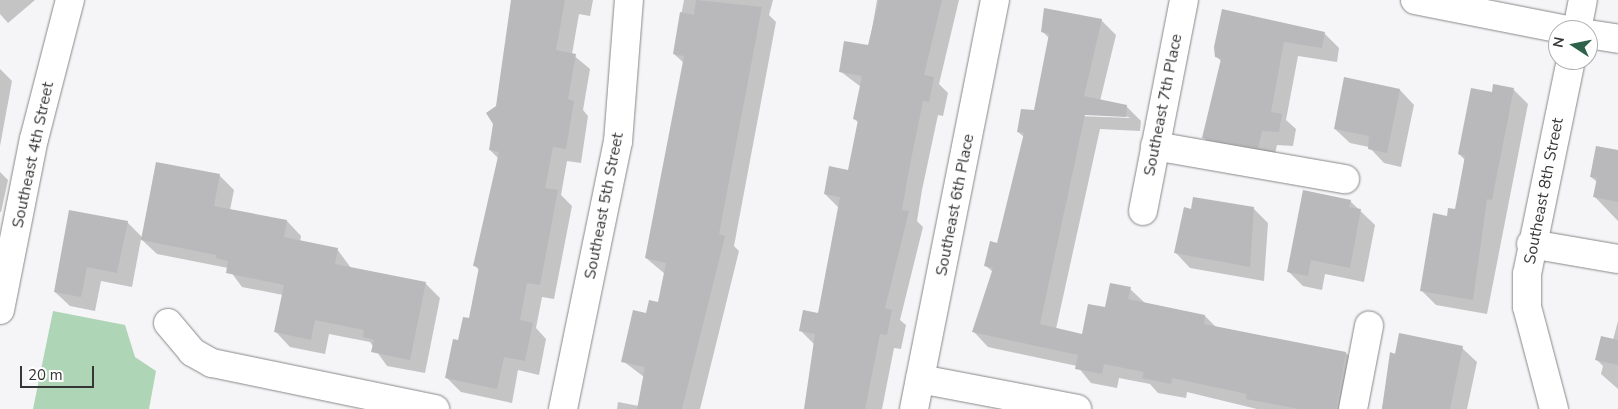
<!DOCTYPE html>
<html>
<head>
<meta charset="utf-8">
<style>
	body { margin:0 }
	#map { position:relative; width:1618px; height:409px; overflow:hidden; background:#f5f5f7; font-family:"Nunito Sans",sans-serif }
	div>[style] { position:absolute }
	.green>* { inset:0; background:#afd5b7 }
	.shadow>* { inset:0; background:#0003 }
	.building>* { inset:0; background:#b9b9bb }
	.roads { filter:drop-shadow(0 0 1px #878889) drop-shadow(0 0 1px #878889) }
	.minor>* { height:28px; margin:-14px; padding:0 14px; transform-origin:14px; border-radius:14px; background:#fff }
	span { translate:-50% -50%; white-space:nowrap; text-align:center; line-height:1.15; -webkit-text-stroke:4.5px #fff; paint-order:stroke }
	.street-label { font-size:16px; color:#363637 }
	.north { position:absolute; left:1548px; top:20px; width:50px; height:50px; box-sizing:border-box; background:#fff; border:1px solid #afafaf; border-radius:50%; rotate:281deg; font-size:14px; font-weight:700; line-height:20px; text-align:center; color:#363637 }
	.north::after { content:''; display:block; margin:auto; width:18px; height:22px; background:#2c634a; clip-path:polygon(50% 0,100% 100%,50% 72%,0 100%) }
	.scale { position:absolute; left:20px; top:366px; width:74px; height:22px; box-sizing:border-box; border:2px solid #363637; border-top:0; padding-left:6px; font-size:15px; line-height:18px; white-space:nowrap; color:#363637; -webkit-text-stroke:4px #fff; paint-order:stroke }
</style>
</head>
<body>
<div id="map">
	<div class="green">
		<i style="clip-path:polygon(53px 311px,125px 325px,135px 357px,156px 371px,149px 409px,33px 409px)"></i>
	</div>
	<div class="shadow">
		<i style="clip-path:polygon(0 0,35px 0,8px 23px,0 14px)"></i>
		<i style="clip-path:polygon(512px 0,593px 0,590px 16px,579px 14px,572px 54px,590px 69px,583px 110px,588px 116px,581px 163px,567px 161px,561px 195px,572px 206px,554px 299px,542px 297px,536px 328px,546px 339px,539px 375px,518px 370px,512px 403px,461px 392px,446px 377px,470px 320px,480px 271px,474px 265px,499px 159px,490px 150px)"></i>
		<i style="clip-path:polygon(684px 0,773px 0,769px 15px,776px 22px,734px 246px,739px 251px,700px 409px,617px 409px,618px 402px,639px 406px,644px 377px,623px 361px,647px 314px,658px 304px,665px 274px,646px 258px,684px 63px,674px 54px)"></i>
		<i style="clip-path:polygon(877px 0,959px 0,939px 84px,948px 93px,943px 116px,938px 115px,922px 190px,917px 221px,923px 227px,900px 320px,906px 325px,901px 349px,894px 348px,882px 409px,805px 409px,815px 345px,801px 331px,819px 315px,839px 208px,825px 194px,849px 171px,859px 123px,854px 119px,861px 87px,840px 71px,869px 46px)"></i>
		<i style="clip-path:polygon(1223px 11px,1325px 34px,1339px 48px,1337px 62px,1298px 56px,1286px 120px,1296px 129px,1293px 146px,1277px 145px,1273px 162px,1218px 152px,1203px 137px,1222px 62px,1217px 57px)"></i>
		<i style="clip-path:polygon(evenodd,1101px 20px,1116px 35px,1100px 101px,1126px 106px,1141px 121px,1140px 131px,1100px 129px,1056px 329px,1083px 336px,1130px 289px,1145px 303px,1205px 316px,1216px 327px,1346px 353px,1360px 367px,1353px 409px,1257px 409px,1187px 392px,1186px 398px,1158px 393px,1150px 384px,1119px 378px,1117px 388px,1091px 383px,1077px 366px,988px 347px,974px 332px,993px 272px,986px 266px,998px 244px,1024px 137px,1018px 132px,1035px 112px,1049px 38px,1042px 31px,1101px 20px,1079px 113px,1125px 116px,1131px 118px,1079px 116px,1079px 113px)"></i>
		<i style="clip-path:polygon(0 69px,12px 81px,0 146px)"></i>
		<i style="clip-path:polygon(1345px 78px,1400px 90px,1414px 105px,1401px 167px,1384px 163px,1369px 147px,1350px 143px,1335px 129px)"></i>
		<i style="clip-path:polygon(1514px 90px,1528px 104px,1487px 314px,1436px 305px,1421px 290px,1448px 217px,1456px 210px,1465px 160px,1459px 154px,1493px 94px)"></i>
		<i style="clip-path:polygon(1618px 152px,1618px 221px,1594px 196px,1597px 182px,1591px 177px)"></i>
		<i style="clip-path:polygon(157px 164px,220px 176px,234px 190px,230px 210px,287px 221px,301px 236px,300px 242px,337px 249px,351px 268px,425px 283px,440px 298px,425px 373px,387px 366px,370px 342px,329px 334px,325px 354px,290px 347px,276px 332px,283px 295px,242px 287px,228px 268px,157px 254px,141px 239px,132px 287px,101px 281px,95px 311px,70px 306px,55px 292px,127px 222px,142px 237px)"></i>
		<i style="clip-path:polygon(0 172px,8px 180px,1px 212px,0 212px)"></i>
		<i style="clip-path:polygon(1350px 201px,1375px 225px,1364px 282px,1325px 274px,1322px 290px,1303px 286px,1289px 272px)"></i>
		<i style="clip-path:polygon(1254px 209px,1268px 223px,1264px 281px,1190px 268px,1176px 253px,1192px 210px)"></i>
		<i style="clip-path:polygon(1618px 321px,1618px 389px,1601px 374px,1603px 366px,1596px 359px,1613px 340px)"></i>
		<i style="clip-path:polygon(1462px 348px,1477px 362px,1467px 409px,1382px 409px,1391px 354px)"></i>
	</div>
	<div class="building">
		<i style="clip-path:polygon(511px 0,565px 0,556px 50px,576px 54px,568px 99px,574px 101px,566px 149px,553px 147px,545px 188px,558px 190px,540px 285px,527px 283px,520px 320px,533px 323px,525px 361px,504px 357px,497px 389px,445px 378px,453px 339px,458px 340px,463px 317px,469px 318px,479px 267px,473px 266px,499px 152px,489px 150px,493px 124px,486px 113px,496px 106px)"></i>
		<i style="clip-path:polygon(696px 0,762px 7px,719px 234px,725px 236px,682px 409px,637px 409px,645px 367px,621px 362px,633px 310px,646px 313px,649px 300px,658px 302px,666px 263px,645px 258px,684px 56px,673px 54px,680px 12px,694px 15px)"></i>
		<i style="clip-path:polygon(879px 0,942px 0,924px 75px,934px 77px,929px 102px,923px 101px,908px 175px,902px 210px,909px 211px,885px 308px,892px 310px,887px 335px,880px 334px,865px 409px,804px 409px,815px 334px,799px 331px,803px 310px,818px 313px,840px 197px,824px 194px,829px 166px,848px 170px,858px 120px,853px 119px,862px 76px,839px 72px,844px 41px,868px 45px)"></i>
		<i style="clip-path:polygon(1044px 8px,1102px 19px,1084px 96px,1127px 105px,1126px 117px,1085px 115px,1040px 324px,1082px 334px,1088px 304px,1105px 307px,1110px 283px,1131px 287px,1128px 299px,1205px 315px,1204px 324px,1346px 352px,1336px 409px,1299px 409px,1246px 399px,1247px 394px,1172px 378px,1171px 384px,1142px 378px,1144px 372px,1104px 364px,1102px 374px,1075px 369px,1078px 355px,972px 332px,993px 268px,984px 266px,990px 241px,997px 243px,1024px 133px,1017px 132px,1021px 109px,1034px 110px,1049px 34px,1041px 32px)"></i>
		<i style="clip-path:polygon(1222px 9px,1325px 32px,1322px 48px,1284px 42px,1271px 112px,1282px 114px,1279px 132px,1262px 131px,1258px 148px,1202px 138px,1221px 59px,1215px 57px,1214px 47px)"></i>
		<i style="clip-path:polygon(1344px 77px,1400px 89px,1387px 153px,1368px 149px,1369px 136px,1334px 129px)"></i>
		<i style="clip-path:polygon(1493px 84px,1514px 88px,1492px 200px,1487px 199px,1473px 300px,1420px 291px,1433px 213px,1447px 216px,1448px 208px,1455px 209px,1465px 156px,1458px 154px,1471px 88px,1492px 92px)"></i>
		<i style="clip-path:polygon(1596px 146px,1618px 150px,1618px 202px,1593px 197px,1597px 178px,1590px 177px)"></i>
		<i style="clip-path:polygon(156px 162px,220px 174px,214px 206px,287px 220px,284px 237px,338px 248px,335px 264px,426px 282px,410px 360px,371px 352px,374px 340px,363px 337px,364px 330px,315px 320px,311px 340px,274px 332px,284px 285px,226px 273px,228px 261px,216px 258px,216px 255px,141px 240px)"></i>
		<i style="clip-path:polygon(1303px 190px,1351px 200px,1349px 207px,1361px 209px,1350px 268px,1311px 260px,1308px 276px,1287px 272px)"></i>
		<i style="clip-path:polygon(1193px 197px,1254px 207px,1250px 267px,1174px 253px,1184px 207px,1191px 209px)"></i>
		<i style="clip-path:polygon(69px 210px,128px 221px,117px 273px,87px 267px,81px 297px,54px 292px)"></i>
		<i style="clip-path:polygon(1399px 333px,1463px 346px,1450px 409px,1382px 409px,1390px 352px,1395px 354px)"></i>
		<i style="clip-path:polygon(1601px 336px,1618px 340px,1618px 365px,1595px 360px)"></i>
	</div>
	<div class="roads">
		<div class="minor">
			<i style="left:1415px;top:0;width:155px;rotate:11.2deg"></i>
			<i style="left:1577px;top:30px;width:31px;rotate:-79deg"></i>
			<i style="left:1588px;top:34px;width:30px;rotate:9deg"></i>
			<i style="left:1155px;top:146px;width:193px;rotate:9.9deg"></i>
			<i style="left:1143px;top:211px;width:215px;rotate:-79deg"></i>
			<i style="left:1531px;top:244px;width:88px;rotate:9.8deg"></i>
			<i style="left:0;top:310px;width:174px;rotate:-78.8deg"></i>
			<i style="left:34px;top:139px;width:144px;rotate:-75.5deg"></i>
			<i style="left:168px;top:323px;width:38px;rotate:50deg"></i>
			<i style="left:192px;top:352px;width:23px;rotate:29deg"></i>
			<i style="left:212px;top:363px;width:228px;rotate:11.7deg"></i>
			<i style="left:920px;top:379px;width:160px;rotate:10.8deg"></i>
			<i style="left:563px;top:409px;width:273px;rotate:-78.4deg"></i>
			<i style="left:618px;top:142px;width:142px;rotate:-85.6deg"></i>
			<i style="left:914px;top:409px;width:417px;rotate:-78.8deg"></i>
			<i style="left:1353px;top:409px;width:85px;rotate:-79.1deg"></i>
			<i style="left:1554px;top:409px;width:106px;rotate:-104.8deg"></i>
			<i style="left:1527px;top:307px;width:33px;rotate:-90deg"></i>
			<i style="left:1527px;top:274px;width:218px;rotate:-78.4deg"></i>
		</div>
	</div>
	<div class="street-label">
		<span style="left:1163px;top:105px;rotate:-79deg">Southeast 7th Place</span>
		<span style="left:33px;top:155px;rotate:-78deg">Southeast 4th Street</span>
		<span style="left:1544px;top:191px;rotate:-79deg">Southeast 8th Street</span>
		<span style="left:955px;top:205px;rotate:-79deg">Southeast 6th Place</span>
		<span style="left:604px;top:206px;rotate:-79deg">Southeast 5th Street</span>
	</div>
	<div class="north">N</div>
	<div class="scale">20 m</div>
</div>
</body>
</html>
